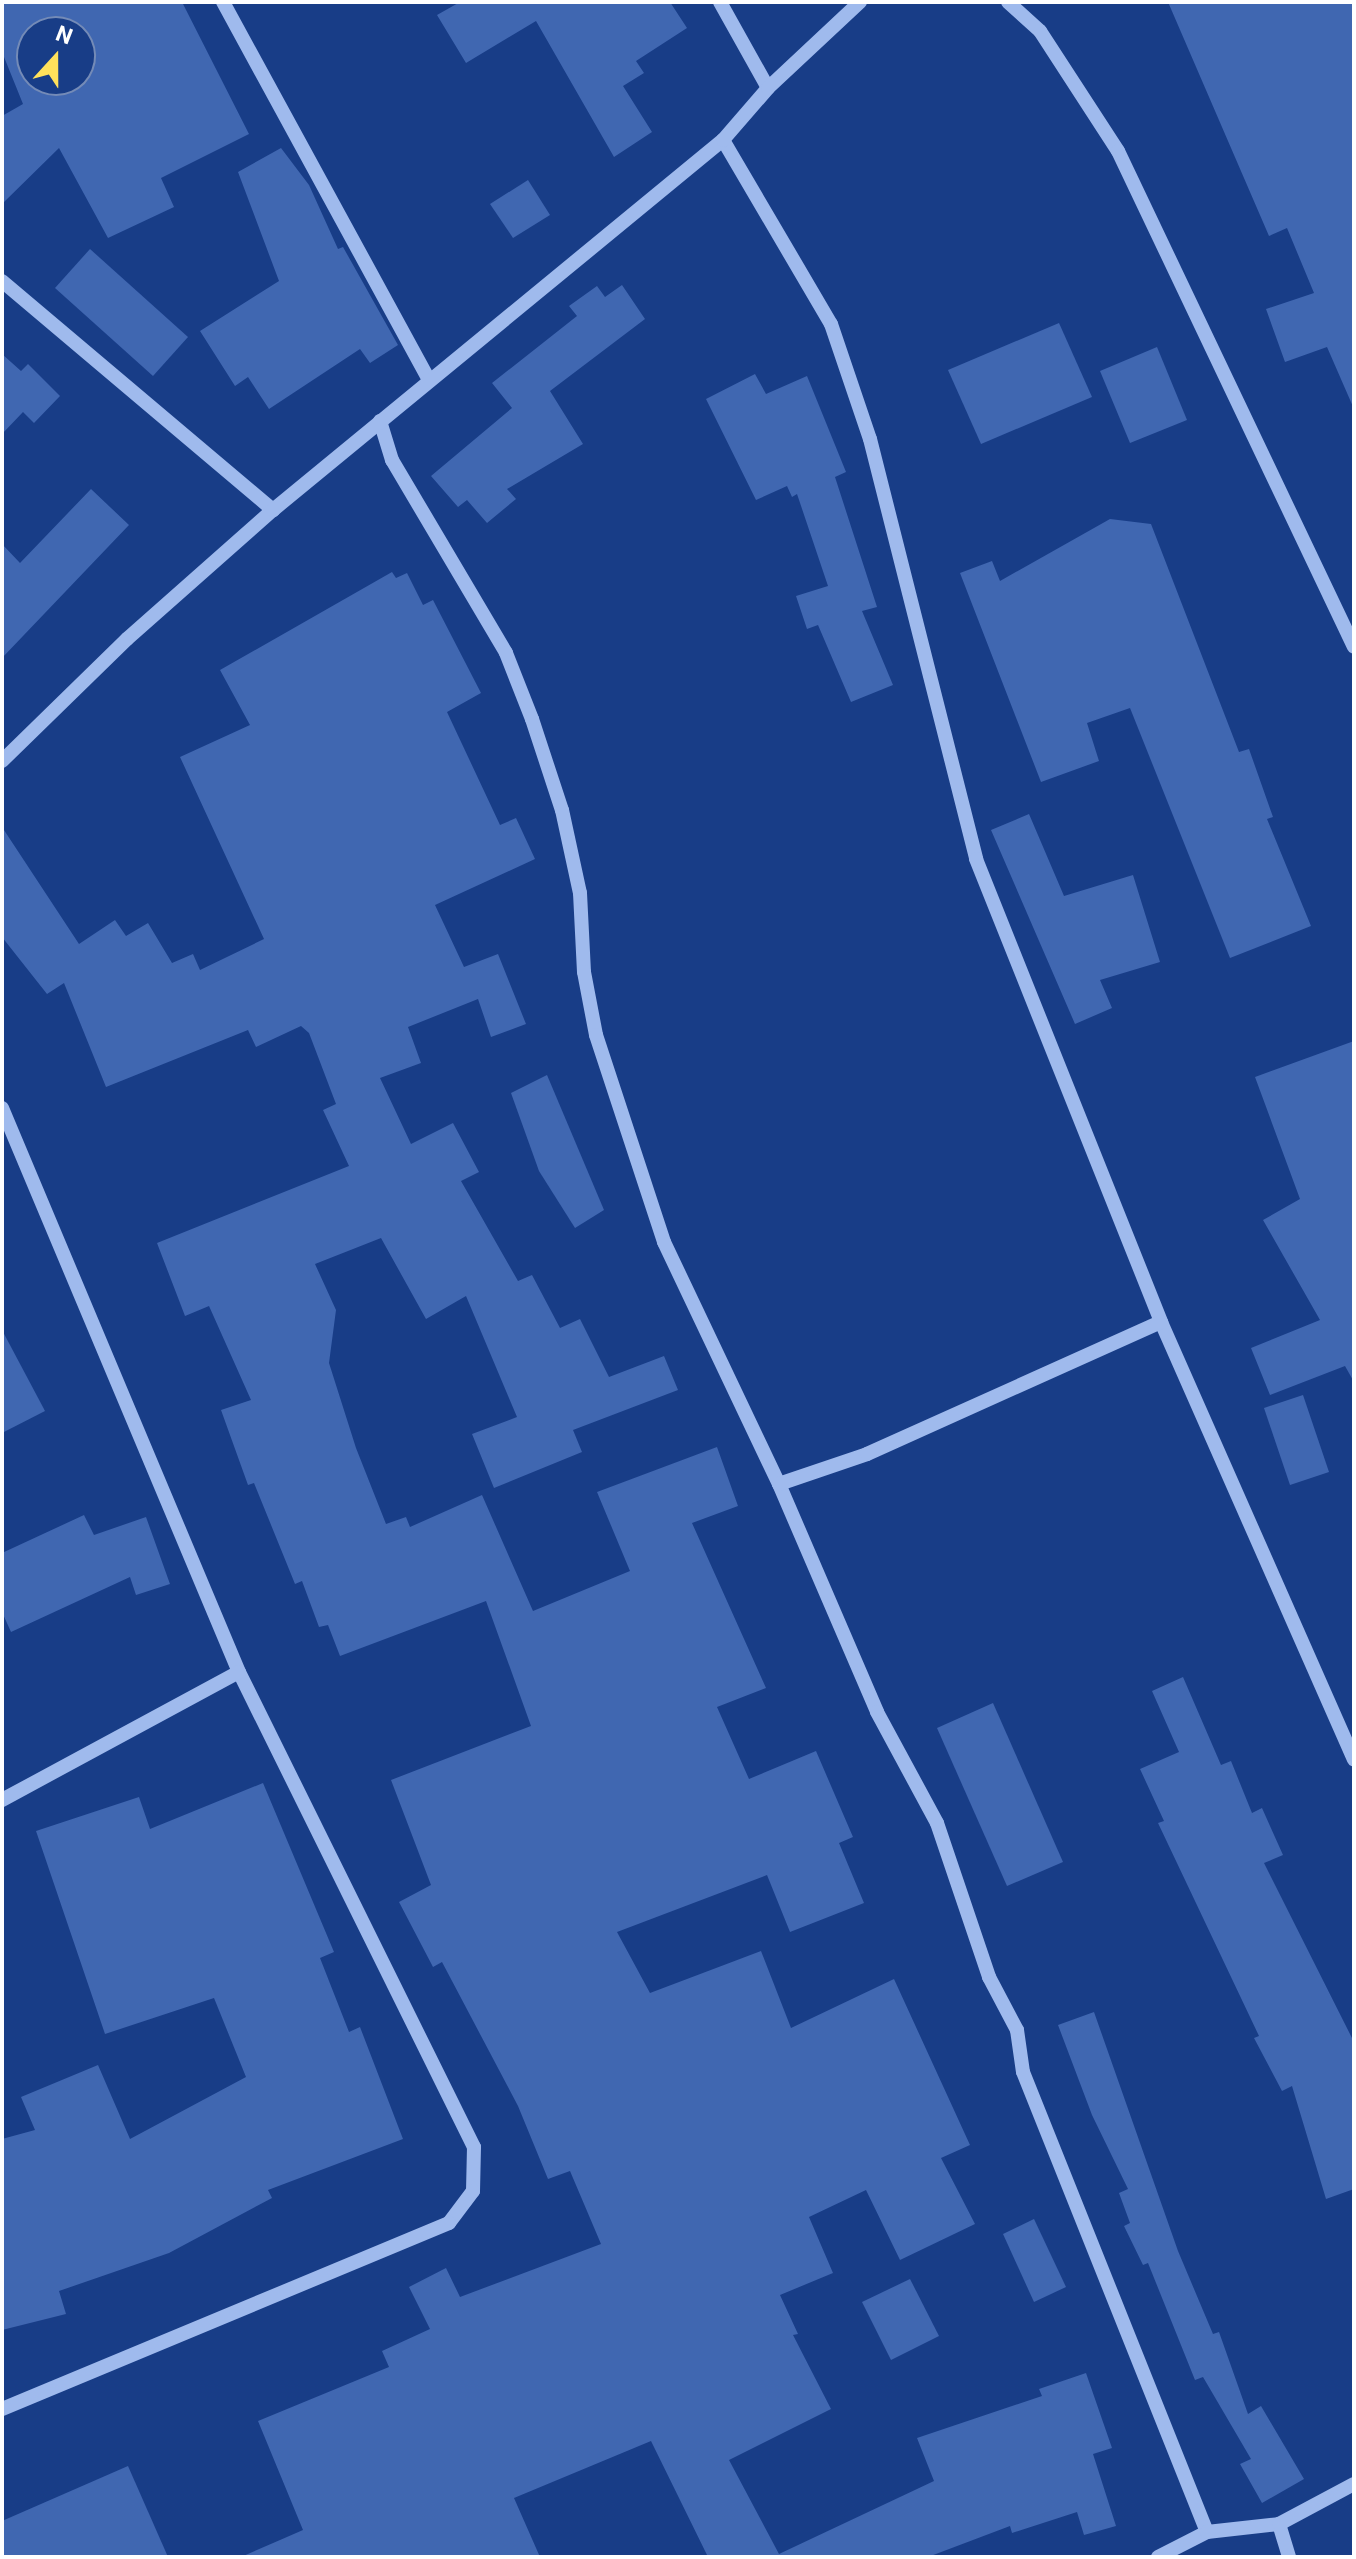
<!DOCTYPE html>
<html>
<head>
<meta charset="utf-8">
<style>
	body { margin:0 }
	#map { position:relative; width:1356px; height:2559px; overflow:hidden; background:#183d87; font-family:Roboto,sans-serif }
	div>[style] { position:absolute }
	.building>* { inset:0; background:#4067b1 }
	.minor>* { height:14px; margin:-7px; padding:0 7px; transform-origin:7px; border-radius:7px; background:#9fbaed }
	span { translate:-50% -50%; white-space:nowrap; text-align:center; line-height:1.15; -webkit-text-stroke:6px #183d87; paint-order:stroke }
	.frame { position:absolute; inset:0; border:4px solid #fff; pointer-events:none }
	.north { position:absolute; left:16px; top:16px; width:80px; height:80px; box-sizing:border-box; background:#183d87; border:2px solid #748bb7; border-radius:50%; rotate:21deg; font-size:22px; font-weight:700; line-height:32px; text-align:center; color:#fff }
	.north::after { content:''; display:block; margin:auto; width:28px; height:36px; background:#ffe15b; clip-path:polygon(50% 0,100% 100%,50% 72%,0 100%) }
</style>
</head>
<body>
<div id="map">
	<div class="building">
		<i style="clip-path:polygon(evenodd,2px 2px,182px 2px,249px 134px,161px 178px,174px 207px,108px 238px,59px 148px,2px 204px,2px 116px,23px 104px,2px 52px,2px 2px,32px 32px,80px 32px,80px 80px,32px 80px,32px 32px)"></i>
		<i style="clip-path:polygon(460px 2px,670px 2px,687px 28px,636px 61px,644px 73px,623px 86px,652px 132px,614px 157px,536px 21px,466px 63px,437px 15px)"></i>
		<i style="clip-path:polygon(1168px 2px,1354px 2px,1354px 409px,1327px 347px,1285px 362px,1266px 309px,1314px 293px,1287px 228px,1269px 236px)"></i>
		<i style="clip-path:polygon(281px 148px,309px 185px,338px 249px,343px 247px,398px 345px,370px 363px,360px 349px,269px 409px,248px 377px,235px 386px,200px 331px,279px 281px,238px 172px)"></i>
		<i style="clip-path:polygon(528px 180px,550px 215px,513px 238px,490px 204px)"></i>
		<i style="clip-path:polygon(90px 249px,188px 337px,153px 376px,55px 288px)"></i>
		<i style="clip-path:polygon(622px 285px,645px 319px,550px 391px,583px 444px,507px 489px,516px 499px,487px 523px,467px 500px,458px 507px,431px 476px,512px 408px,492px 383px,577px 316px,569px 306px,597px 286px,605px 297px)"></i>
		<i style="clip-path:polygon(1059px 323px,1092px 397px,981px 444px,948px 370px)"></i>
		<i style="clip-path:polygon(1157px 347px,1187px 420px,1130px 443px,1100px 371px)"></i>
		<i style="clip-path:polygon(2px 354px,21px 371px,28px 364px,60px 396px,34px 423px,23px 412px,2px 434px)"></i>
		<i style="clip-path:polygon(755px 374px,766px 394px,807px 376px,846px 472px,835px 477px,877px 607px,862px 611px,893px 685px,851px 702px,818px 625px,807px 629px,796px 596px,828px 586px,797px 494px,792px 497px,787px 486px,756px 500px,706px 399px)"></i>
		<i style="clip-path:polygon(91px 489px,129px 525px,2px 658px,2px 544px,20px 563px)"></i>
		<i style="clip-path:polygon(1110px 519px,1151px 524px,1239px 752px,1249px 749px,1273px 817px,1267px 819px,1311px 926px,1230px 958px,1130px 708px,1087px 723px,1099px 761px,1041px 782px,960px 573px,992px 561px,1000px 581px)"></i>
		<i style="clip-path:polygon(392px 572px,396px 578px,407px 573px,423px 605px,433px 600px,481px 693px,447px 712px,500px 825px,516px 818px,535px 859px,435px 905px,464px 967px,498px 954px,526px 1024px,491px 1037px,478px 999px,408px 1027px,421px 1063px,380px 1078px,411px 1144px,453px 1123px,479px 1172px,461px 1181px,518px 1281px,532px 1275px,560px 1328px,580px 1319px,609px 1377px,664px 1356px,678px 1390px,573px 1430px,582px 1452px,494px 1488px,472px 1434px,517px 1417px,466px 1296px,426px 1319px,381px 1238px,315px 1264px,336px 1310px,329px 1363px,356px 1448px,386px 1524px,406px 1517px,410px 1527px,482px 1495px,533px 1611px,630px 1571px,597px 1492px,717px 1447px,738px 1506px,692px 1523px,766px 1688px,717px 1707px,749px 1779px,816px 1751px,853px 1837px,839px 1843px,864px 1903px,790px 1932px,767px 1875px,617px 1932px,650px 1993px,761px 1951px,791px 2028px,894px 1979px,970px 2145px,941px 2158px,975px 2224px,900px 2260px,866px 2190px,809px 2217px,833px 2273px,780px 2295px,798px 2334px,793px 2335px,831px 2409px,729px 2460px,779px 2554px,934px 2481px,917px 2438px,1042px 2396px,1039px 2389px,1086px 2373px,1112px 2448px,1093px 2454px,1116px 2526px,1084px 2535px,1077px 2512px,1012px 2533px,1010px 2526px,928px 2557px,708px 2557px,651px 2441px,514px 2498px,540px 2557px,241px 2557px,303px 2530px,258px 2421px,389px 2367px,382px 2351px,430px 2329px,409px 2287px,446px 2268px,460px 2297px,601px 2244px,570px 2171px,548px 2179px,518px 2106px,442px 1962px,433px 1967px,399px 1902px,431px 1885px,391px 1780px,531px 1726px,486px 1601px,340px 1656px,328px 1625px,319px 1627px,302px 1581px,295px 1584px,254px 1483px,248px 1485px,221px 1410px,251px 1400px,209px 1306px,185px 1316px,157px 1243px,349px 1166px,323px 1110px,336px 1104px,309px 1033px,301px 1026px,256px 1047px,248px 1030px,106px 1087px,64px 983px,47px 994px,2px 937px,2px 827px,79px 944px,115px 920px,126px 936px,148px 923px,172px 963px,193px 954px,200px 970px,264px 939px,180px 757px,250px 725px,220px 670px)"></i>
		<i style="clip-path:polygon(1029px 814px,1064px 896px,1133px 875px,1160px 962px,1100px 980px,1112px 1008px,1075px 1024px,991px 830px)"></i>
		<i style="clip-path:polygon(1354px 1041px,1354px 1382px,1345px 1366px,1270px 1395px,1251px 1348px,1320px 1320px,1263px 1220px,1300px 1199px,1255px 1077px)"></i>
		<i style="clip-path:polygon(547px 1075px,604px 1210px,575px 1228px,539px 1171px,511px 1093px)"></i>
		<i style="clip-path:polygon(2px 1330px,45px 1411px,2px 1433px)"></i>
		<i style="clip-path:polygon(1303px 1395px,1329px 1472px,1290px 1485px,1264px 1408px)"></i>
		<i style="clip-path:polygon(84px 1515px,94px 1535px,146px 1517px,170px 1584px,136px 1595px,130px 1577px,11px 1632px,2px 1612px,2px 1553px)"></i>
		<i style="clip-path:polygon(1183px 1677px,1221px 1765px,1231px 1761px,1252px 1813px,1262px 1808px,1283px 1855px,1264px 1863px,1354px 2042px,1354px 2189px,1326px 2199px,1292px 2086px,1282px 2091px,1254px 2038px,1259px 2036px,1158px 1823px,1164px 1821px,1140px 1769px,1179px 1752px,1152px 1691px)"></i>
		<i style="clip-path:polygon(993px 1703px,1063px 1862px,1007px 1886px,937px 1728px)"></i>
		<i style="clip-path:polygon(263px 1783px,334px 1952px,320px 1958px,349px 2032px,360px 2027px,403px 2139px,268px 2190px,272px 2198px,169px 2253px,59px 2291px,66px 2314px,2px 2330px,2px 2139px,35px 2130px,21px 2097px,98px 2065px,130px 2139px,246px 2077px,214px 1998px,105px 2034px,36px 1831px,139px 1797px,150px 1829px)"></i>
		<i style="clip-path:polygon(1094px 2012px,1178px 2251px,1213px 2334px,1219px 2332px,1248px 2414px,1261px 2406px,1304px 2479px,1262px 2503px,1240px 2464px,1251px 2459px,1203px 2377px,1195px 2380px,1148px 2263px,1143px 2265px,1124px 2226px,1130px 2223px,1119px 2193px,1128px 2189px,1092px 2115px,1058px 2025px)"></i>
		<i style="clip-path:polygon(1034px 2219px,1066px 2287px,1034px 2302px,1003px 2234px)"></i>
		<i style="clip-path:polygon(910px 2279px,939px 2336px,891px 2360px,862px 2302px)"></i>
		<i style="clip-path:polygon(128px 2466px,168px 2557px,2px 2557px,2px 2521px)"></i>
	</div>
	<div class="minor">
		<i style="left:223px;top:2px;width:430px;rotate:61.4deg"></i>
		<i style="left:720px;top:2px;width:98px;rotate:60.8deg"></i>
		<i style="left:1008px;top:2px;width:43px;rotate:42.2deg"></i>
		<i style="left:1040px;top:31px;width:143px;rotate:57deg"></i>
		<i style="left:1118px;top:151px;width:549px;rotate:64.55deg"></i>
		<i style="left:723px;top:140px;width:213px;rotate:59.6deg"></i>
		<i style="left:831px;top:324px;width:121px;rotate:71.3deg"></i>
		<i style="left:870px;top:439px;width:433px;rotate:75.8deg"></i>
		<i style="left:976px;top:859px;width:499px;rotate:68.2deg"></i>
		<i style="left:1161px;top:1322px;width:478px;rotate:66.2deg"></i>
		<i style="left:2px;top:281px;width:355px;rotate:40.2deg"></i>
		<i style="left:380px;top:421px;width:41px;rotate:72.9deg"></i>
		<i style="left:392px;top:460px;width:224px;rotate:59.4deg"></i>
		<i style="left:506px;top:653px;width:71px;rotate:68.5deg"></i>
		<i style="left:532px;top:719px;width:96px;rotate:71.8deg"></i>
		<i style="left:562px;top:810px;width:85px;rotate:77.8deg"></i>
		<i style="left:580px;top:893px;width:79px;rotate:87.1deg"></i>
		<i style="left:584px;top:972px;width:64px;rotate:79.2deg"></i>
		<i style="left:596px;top:1035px;width:218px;rotate:71.8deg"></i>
		<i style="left:664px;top:1242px;width:268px;rotate:64.6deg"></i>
		<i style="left:779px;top:1484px;width:248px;rotate:66.7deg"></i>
		<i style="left:877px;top:1712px;width:126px;rotate:61.6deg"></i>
		<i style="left:937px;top:1823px;width:163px;rotate:71.3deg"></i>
		<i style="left:989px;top:1977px;width:60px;rotate:62.2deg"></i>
		<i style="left:1017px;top:2030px;width:42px;rotate:81.9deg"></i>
		<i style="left:1023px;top:2072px;width:495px;rotate:68.2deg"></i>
		<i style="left:2px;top:761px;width:175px;rotate:-44.3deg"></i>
		<i style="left:127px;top:639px;width:195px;rotate:-41.5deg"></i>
		<i style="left:273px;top:510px;width:583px;rotate:-39.43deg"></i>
		<i style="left:723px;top:140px;width:69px;rotate:-49.1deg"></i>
		<i style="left:768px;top:88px;width:126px;rotate:-43.1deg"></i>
		<i style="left:2px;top:1108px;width:612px;rotate:67.21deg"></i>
		<i style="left:239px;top:1672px;width:530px;rotate:63.68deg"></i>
		<i style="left:474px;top:2147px;width:44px;rotate:91.3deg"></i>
		<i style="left:473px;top:2191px;width:40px;rotate:127deg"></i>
		<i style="left:449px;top:2223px;width:484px;rotate:157.4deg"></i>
		<i style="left:779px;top:1484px;width:93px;rotate:-18.8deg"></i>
		<i style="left:867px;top:1454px;width:322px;rotate:-24.2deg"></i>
		<i style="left:2px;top:1800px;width:269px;rotate:-28.4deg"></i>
		<i style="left:1279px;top:2524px;width:34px;rotate:73deg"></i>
		<i style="left:1158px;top:2557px;width:55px;rotate:-27deg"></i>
		<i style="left:1207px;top:2532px;width:72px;rotate:-6.3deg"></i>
		<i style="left:1279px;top:2524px;width:85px;rotate:-28.1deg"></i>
	</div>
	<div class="frame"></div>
	<div class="north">N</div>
</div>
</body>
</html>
